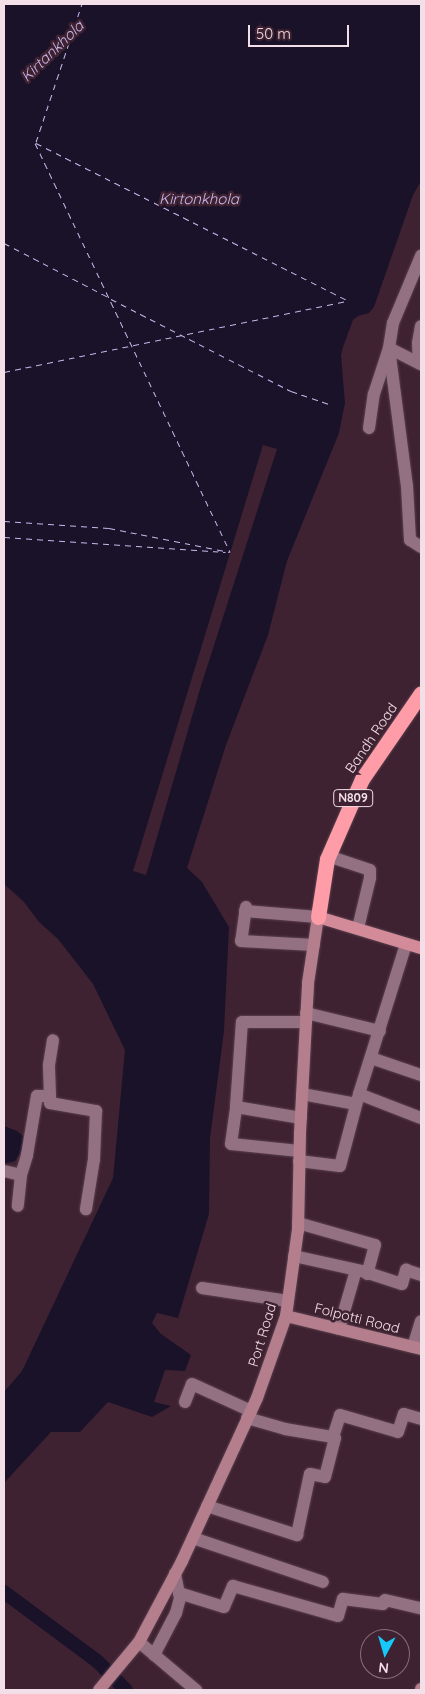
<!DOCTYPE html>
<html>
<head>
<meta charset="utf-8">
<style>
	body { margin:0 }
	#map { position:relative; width:425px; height:1694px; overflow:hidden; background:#3f2231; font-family:Quicksand,sans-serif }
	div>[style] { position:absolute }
	.water>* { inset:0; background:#1a1229 }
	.pier>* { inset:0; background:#3f2231 }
	.canal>* { height:14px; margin:-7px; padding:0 7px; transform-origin:7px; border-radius:7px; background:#1a1229 }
	.ferry>* { height:1px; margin-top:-0.5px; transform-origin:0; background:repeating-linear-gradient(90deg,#c8b8ed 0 6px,transparent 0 11px) }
	.roads { filter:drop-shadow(0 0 1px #5a414f) drop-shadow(0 0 1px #5a414f) }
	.street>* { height:12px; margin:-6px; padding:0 6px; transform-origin:6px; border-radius:6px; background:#947182 }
	.secondary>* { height:12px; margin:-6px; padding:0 6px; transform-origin:6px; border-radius:6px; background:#b47e8d }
	.primary>* { height:12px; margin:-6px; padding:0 6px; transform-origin:6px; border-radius:6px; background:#d48b99 }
	.highway>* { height:15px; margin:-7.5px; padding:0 7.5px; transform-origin:7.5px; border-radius:7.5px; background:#fe9da8 }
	span { translate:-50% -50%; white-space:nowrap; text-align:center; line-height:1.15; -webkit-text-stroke:5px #3f2231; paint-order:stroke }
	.shield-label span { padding:1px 4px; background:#3f2231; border:1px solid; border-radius:4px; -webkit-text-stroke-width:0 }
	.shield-label { font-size:12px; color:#f3dfe8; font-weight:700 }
	.street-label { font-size:14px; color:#f3dfe8 }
	.water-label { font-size:15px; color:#c8b8ed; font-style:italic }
	.frame { position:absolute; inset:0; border:5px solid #f3dfe8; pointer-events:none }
	.north { position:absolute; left:360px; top:1629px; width:50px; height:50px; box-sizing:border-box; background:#3f2231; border:1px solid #876e7a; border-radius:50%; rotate:186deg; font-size:14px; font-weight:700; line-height:20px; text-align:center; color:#f3dfe8 }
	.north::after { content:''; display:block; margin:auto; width:18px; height:22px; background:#15cafb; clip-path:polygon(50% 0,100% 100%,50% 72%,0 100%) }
	.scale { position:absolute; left:248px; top:25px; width:101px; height:22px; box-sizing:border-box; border:2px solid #f3dfe8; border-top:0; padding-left:6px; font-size:15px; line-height:18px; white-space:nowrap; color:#f3dfe8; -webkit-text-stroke:4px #3f2231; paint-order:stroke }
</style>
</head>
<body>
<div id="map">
	<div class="water">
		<i style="clip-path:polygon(4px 4px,421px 4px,421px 181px,413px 195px,374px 307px,369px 313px,358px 316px,353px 320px,343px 347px,341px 355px,345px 403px,339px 433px,287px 561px,268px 635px,226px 745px,187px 868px,202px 882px,229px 927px,224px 1031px,210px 1138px,209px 1214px,178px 1318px,157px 1313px,152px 1323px,161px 1334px,191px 1355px,185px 1371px,165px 1370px,154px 1402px,171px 1406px,152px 1417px,108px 1402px,80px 1432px,51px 1432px,4px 1483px,4px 1392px,22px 1371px,113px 1178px,125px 1050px,93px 984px,58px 939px,39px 922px,24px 902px,4px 884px)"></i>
		<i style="clip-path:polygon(4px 1126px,17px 1131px,22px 1135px,24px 1143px,23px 1148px,15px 1161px,4px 1164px)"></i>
	</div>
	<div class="pier">
		<i style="clip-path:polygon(263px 445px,277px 449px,200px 689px,146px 875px,133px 871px)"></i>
	</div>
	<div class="canal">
		<i style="left:4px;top:1592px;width:116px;rotate:36.6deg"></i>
		<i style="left:97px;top:1661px;width:41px;rotate:45deg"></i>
	</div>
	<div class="ferry">
		<i style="left:36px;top:142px;width:145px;rotate:-71.6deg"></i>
		<i style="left:35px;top:143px;width:453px;rotate:64.5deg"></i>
		<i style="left:36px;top:143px;width:348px;rotate:26.8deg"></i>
		<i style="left:4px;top:243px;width:117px;rotate:27.4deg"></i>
		<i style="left:111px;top:299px;width:202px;rotate:27.1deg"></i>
		<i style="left:291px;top:391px;width:40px;rotate:18.9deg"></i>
		<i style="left:4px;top:372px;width:351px;rotate:-11.7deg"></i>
		<i style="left:4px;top:521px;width:105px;rotate:3.8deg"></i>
		<i style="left:109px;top:528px;width:123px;rotate:11.2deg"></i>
		<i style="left:4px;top:537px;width:222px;rotate:3.9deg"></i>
	</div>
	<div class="roads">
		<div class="street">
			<i style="left:389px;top:348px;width:139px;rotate:82.6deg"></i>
			<i style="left:407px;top:486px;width:54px;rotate:86.8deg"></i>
			<i style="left:410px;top:540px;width:13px;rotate:32deg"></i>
			<i style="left:389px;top:348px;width:36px;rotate:27deg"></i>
			<i style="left:419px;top:363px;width:20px;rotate:-93deg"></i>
			<i style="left:418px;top:343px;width:17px;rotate:-80deg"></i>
			<i style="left:369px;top:428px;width:34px;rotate:-82deg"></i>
			<i style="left:374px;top:394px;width:48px;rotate:-71.9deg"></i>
			<i style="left:389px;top:348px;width:25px;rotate:-81deg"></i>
			<i style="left:393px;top:323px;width:73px;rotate:-67.3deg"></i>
			<i style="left:328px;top:856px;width:44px;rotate:18.4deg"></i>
			<i style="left:370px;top:870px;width:8px;rotate:90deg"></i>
			<i style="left:370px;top:878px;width:51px;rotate:103.5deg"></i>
			<i style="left:246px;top:907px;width:34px;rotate:98deg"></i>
			<i style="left:241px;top:941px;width:73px;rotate:3.1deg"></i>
			<i style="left:245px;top:911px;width:73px;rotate:4.7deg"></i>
			<i style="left:306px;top:1013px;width:76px;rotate:13.7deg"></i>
			<i style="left:371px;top:1058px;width:53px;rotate:18.8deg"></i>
			<i style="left:302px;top:1094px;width:55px;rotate:10.5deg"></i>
			<i style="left:359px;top:1094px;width:66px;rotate:21.2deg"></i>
			<i style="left:50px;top:1096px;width:31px;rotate:-92deg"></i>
			<i style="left:49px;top:1065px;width:25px;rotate:-81deg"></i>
			<i style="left:236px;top:1107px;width:66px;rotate:9.6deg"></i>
			<i style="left:299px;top:1151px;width:68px;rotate:-174.1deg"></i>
			<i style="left:231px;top:1144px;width:37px;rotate:-82deg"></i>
			<i style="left:236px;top:1107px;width:85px;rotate:-86deg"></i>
			<i style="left:242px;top:1022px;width:64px"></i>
			<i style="left:299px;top:1161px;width:41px;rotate:7deg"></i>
			<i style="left:340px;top:1166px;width:74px;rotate:-75.2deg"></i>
			<i style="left:359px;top:1094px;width:157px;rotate:-72.6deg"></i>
			<i style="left:4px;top:1171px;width:17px;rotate:13deg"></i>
			<i style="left:21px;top:1175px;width:31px;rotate:96deg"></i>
			<i style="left:21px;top:1175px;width:21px;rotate:-73deg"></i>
			<i style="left:27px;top:1155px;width:60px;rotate:-80.4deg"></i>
			<i style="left:37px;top:1096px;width:13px"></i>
			<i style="left:50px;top:1096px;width:7px;rotate:90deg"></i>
			<i style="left:50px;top:1103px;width:47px;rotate:9.9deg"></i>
			<i style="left:96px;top:1111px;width:48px;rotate:92.4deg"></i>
			<i style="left:94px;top:1159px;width:51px;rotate:99.1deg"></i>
			<i style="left:298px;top:1223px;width:80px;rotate:15.9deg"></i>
			<i style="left:375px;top:1245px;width:30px;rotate:105deg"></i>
			<i style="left:294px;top:1256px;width:70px;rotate:12.4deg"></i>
			<i style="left:362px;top:1271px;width:42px;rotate:18deg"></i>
			<i style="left:402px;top:1284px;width:15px;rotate:-74deg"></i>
			<i style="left:406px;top:1270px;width:16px;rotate:18deg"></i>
			<i style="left:202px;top:1288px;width:87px;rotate:8.6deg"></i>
			<i style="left:339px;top:1329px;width:61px;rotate:-73.9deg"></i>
			<i style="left:413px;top:1347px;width:27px;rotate:-73deg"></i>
			<i style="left:185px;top:1402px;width:19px;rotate:-69deg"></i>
			<i style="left:192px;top:1384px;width:65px;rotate:24.6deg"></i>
			<i style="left:247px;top:1418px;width:40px;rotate:16deg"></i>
			<i style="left:285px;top:1429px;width:49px;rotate:9.5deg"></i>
			<i style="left:333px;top:1437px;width:23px;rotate:-72deg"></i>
			<i style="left:340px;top:1415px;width:60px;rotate:16.3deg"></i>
			<i style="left:398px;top:1432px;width:19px;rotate:-72deg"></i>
			<i style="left:404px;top:1414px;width:18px;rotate:16deg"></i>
			<i style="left:207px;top:1506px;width:95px;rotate:17.9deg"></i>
			<i style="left:297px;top:1535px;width:62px;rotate:-78deg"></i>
			<i style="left:310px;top:1474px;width:15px;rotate:11deg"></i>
			<i style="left:325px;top:1477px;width:40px;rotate:-75.6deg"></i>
			<i style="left:335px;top:1438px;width:2px;rotate:-153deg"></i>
			<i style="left:193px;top:1538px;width:137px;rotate:18.7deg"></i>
			<i style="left:179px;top:1593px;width:47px;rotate:17.3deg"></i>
			<i style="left:224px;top:1607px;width:23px;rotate:-67deg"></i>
			<i style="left:233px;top:1586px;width:109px;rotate:15.9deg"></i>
			<i style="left:338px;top:1616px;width:18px;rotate:-74deg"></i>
			<i style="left:343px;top:1599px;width:40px;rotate:7.1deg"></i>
			<i style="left:383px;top:1604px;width:4px;rotate:-63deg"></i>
			<i style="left:385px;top:1600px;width:37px;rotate:13deg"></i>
			<i style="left:139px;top:1642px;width:75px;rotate:40.1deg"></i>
			<i style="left:154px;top:1655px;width:47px;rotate:-62.4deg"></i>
			<i style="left:176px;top:1613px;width:16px;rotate:-75deg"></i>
			<i style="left:180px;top:1598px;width:25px;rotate:-102deg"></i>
		</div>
		<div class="secondary">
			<i style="left:286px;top:1316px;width:139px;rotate:13.7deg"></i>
			<i style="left:99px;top:1690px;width:62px;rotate:-50.2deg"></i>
			<i style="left:139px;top:1642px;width:92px;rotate:-62deg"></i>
			<i style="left:182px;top:1561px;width:179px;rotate:-65.3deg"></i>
			<i style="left:257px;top:1398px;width:87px;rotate:-70.5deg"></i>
			<i style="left:286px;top:1316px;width:87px;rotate:-82.1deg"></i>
			<i style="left:298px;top:1230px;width:97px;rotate:-88.8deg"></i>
			<i style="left:300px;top:1133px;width:150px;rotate:-86.9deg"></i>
			<i style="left:308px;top:983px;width:67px;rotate:-81.4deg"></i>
			<i style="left:421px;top:1690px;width:1px;rotate:-90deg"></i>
		</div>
		<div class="primary">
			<i style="left:318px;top:917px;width:108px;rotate:16.8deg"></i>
		</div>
		<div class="highway">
			<i style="left:318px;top:917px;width:59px;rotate:-81.2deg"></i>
			<i style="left:327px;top:859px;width:87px;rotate:-66.4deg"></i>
			<i style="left:362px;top:779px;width:104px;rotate:-55.5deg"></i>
		</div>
	</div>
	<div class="shield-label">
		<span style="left:353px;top:798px">N809</span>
	</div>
	<div class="street-label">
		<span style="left:371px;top:738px;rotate:-56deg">Bandh Road</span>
		<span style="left:357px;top:1318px;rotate:14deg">Folpotti Road</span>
		<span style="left:262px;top:1335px;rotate:-73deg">Port Road</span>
	</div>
	<div class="water-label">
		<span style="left:52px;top:51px;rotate:-44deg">Kirtankhola</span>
		<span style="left:199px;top:199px">Kirtonkhola</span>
	</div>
	<div class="frame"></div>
	<div class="north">N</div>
	<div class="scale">50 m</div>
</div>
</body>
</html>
